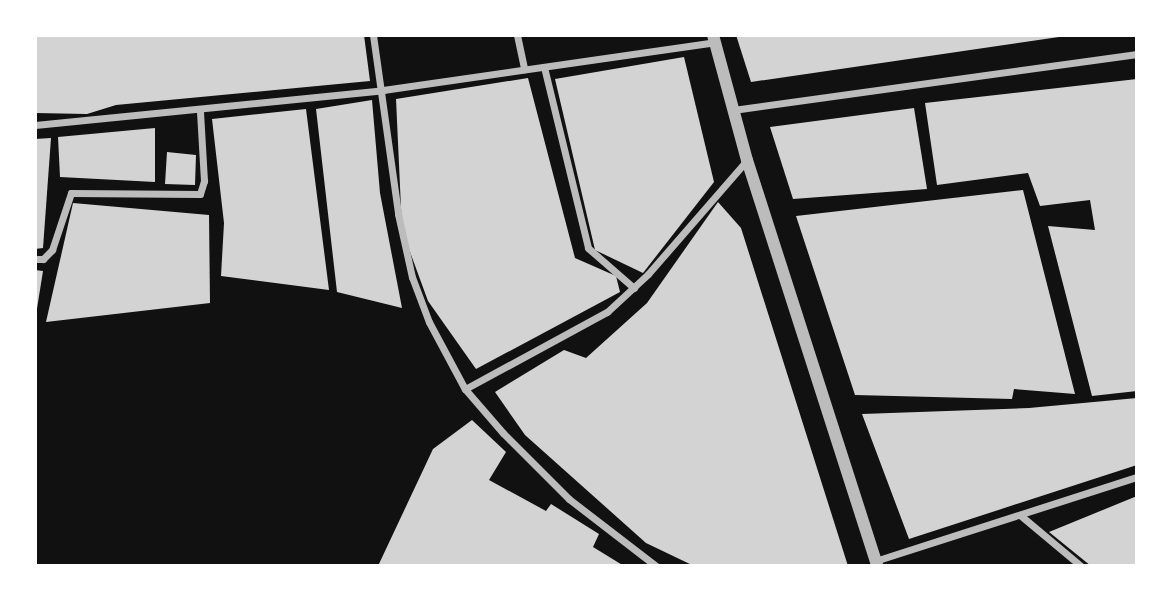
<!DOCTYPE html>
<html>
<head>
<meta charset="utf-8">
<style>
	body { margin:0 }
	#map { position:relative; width:1172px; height:601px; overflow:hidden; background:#111; font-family:"Roboto Serif",serif }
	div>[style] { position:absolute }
	.building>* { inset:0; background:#d3d3d3 }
	.minor>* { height:7px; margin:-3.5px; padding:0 3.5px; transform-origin:3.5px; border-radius:3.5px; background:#bcbcbc }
	.tertiary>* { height:12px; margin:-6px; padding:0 6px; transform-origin:6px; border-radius:6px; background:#bcbcbc }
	span { translate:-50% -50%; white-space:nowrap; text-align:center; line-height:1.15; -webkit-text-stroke:5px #fff; paint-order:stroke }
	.frame { position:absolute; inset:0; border:37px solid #fff; pointer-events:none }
</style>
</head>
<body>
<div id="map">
	<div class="building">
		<i style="clip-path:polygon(35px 35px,364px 35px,370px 81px,116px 105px,87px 114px,35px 113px)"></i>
		<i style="clip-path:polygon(736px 35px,1059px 35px,1059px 37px,751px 82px)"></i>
		<i style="clip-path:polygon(684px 57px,714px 182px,643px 273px,595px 250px,555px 79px)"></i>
		<i style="clip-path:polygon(528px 78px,575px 258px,616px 276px,620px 292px,476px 369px,428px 301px,402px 230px,396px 99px)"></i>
		<i style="clip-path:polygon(1137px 79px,1137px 391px,1092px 396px,1048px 226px,1095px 230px,1090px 200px,1040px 206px,1028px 173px,937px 185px,925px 103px)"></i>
		<i style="clip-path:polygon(372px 100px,380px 193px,402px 308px,337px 292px,316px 109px)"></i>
		<i style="clip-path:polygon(914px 108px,927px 189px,793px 199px,770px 127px)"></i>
		<i style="clip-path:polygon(306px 109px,329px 290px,221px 276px,224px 223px,212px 119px)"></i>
		<i style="clip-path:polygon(155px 128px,155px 182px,60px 177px,58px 137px)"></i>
		<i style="clip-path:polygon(51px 138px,43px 248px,35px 249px,35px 139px)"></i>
		<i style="clip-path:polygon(167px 152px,196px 155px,195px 185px,165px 184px)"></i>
		<i style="clip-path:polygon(1023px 190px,1075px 394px,1014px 389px,1012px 399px,855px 395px,796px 216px)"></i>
		<i style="clip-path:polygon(718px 202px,741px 228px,848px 566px,694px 566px,646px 543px,525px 435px,495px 392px,564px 350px,586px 358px,647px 303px)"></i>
		<i style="clip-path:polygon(73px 203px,209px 215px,210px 303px,46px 322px)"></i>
		<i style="clip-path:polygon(35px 270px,43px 271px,36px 315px,35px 315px)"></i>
		<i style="clip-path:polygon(1137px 398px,1137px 465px,909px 539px,862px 414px,1029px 408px)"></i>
		<i style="clip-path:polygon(472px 420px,506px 452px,489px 480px,546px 511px,551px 504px,599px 534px,593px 547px,624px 566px,378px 566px,433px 449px)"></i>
		<i style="clip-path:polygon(1137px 496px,1137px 566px,1091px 566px,1049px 532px)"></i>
	</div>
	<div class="minor">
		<i style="left:373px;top:35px;width:181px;rotate:82deg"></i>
		<i style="left:398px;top:214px;width:65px;rotate:77.5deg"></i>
		<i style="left:412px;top:277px;width:48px;rotate:69.3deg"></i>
		<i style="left:429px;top:322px;width:76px;rotate:61.8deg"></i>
		<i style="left:465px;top:389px;width:58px;rotate:49.2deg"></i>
		<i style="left:503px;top:433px;width:93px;rotate:45deg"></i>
		<i style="left:569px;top:499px;width:110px;rotate:37.6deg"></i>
		<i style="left:517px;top:35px;width:35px;rotate:78deg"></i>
		<i style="left:544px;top:67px;width:186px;rotate:76.3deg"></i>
		<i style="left:588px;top:248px;width:61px;rotate:41deg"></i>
		<i style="left:733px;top:110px;width:408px;rotate:-7.9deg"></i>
		<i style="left:35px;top:125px;width:350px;rotate:-5.7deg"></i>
		<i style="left:383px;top:90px;width:335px;rotate:-8.2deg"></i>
		<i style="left:35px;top:259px;width:8px"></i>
		<i style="left:43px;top:259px;width:13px;rotate:-45deg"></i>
		<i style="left:52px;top:250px;width:60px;rotate:-71.6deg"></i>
		<i style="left:71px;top:193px;width:129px;rotate:0.4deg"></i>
		<i style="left:200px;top:194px;width:14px;rotate:-73deg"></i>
		<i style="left:204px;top:181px;width:70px;rotate:-93.3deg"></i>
		<i style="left:465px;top:389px;width:162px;rotate:-28.5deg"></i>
		<i style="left:607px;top:312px;width:56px;rotate:-42.8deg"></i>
		<i style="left:648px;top:274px;width:151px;rotate:-49deg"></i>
		<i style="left:1020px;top:515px;width:80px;rotate:39.9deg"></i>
		<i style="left:875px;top:561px;width:275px;rotate:-17.8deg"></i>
	</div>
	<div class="tertiary">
		<i style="left:713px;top:35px;width:130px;rotate:74.8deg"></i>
		<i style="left:747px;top:160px;width:426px;rotate:72.2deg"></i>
	</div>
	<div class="frame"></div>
</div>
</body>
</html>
